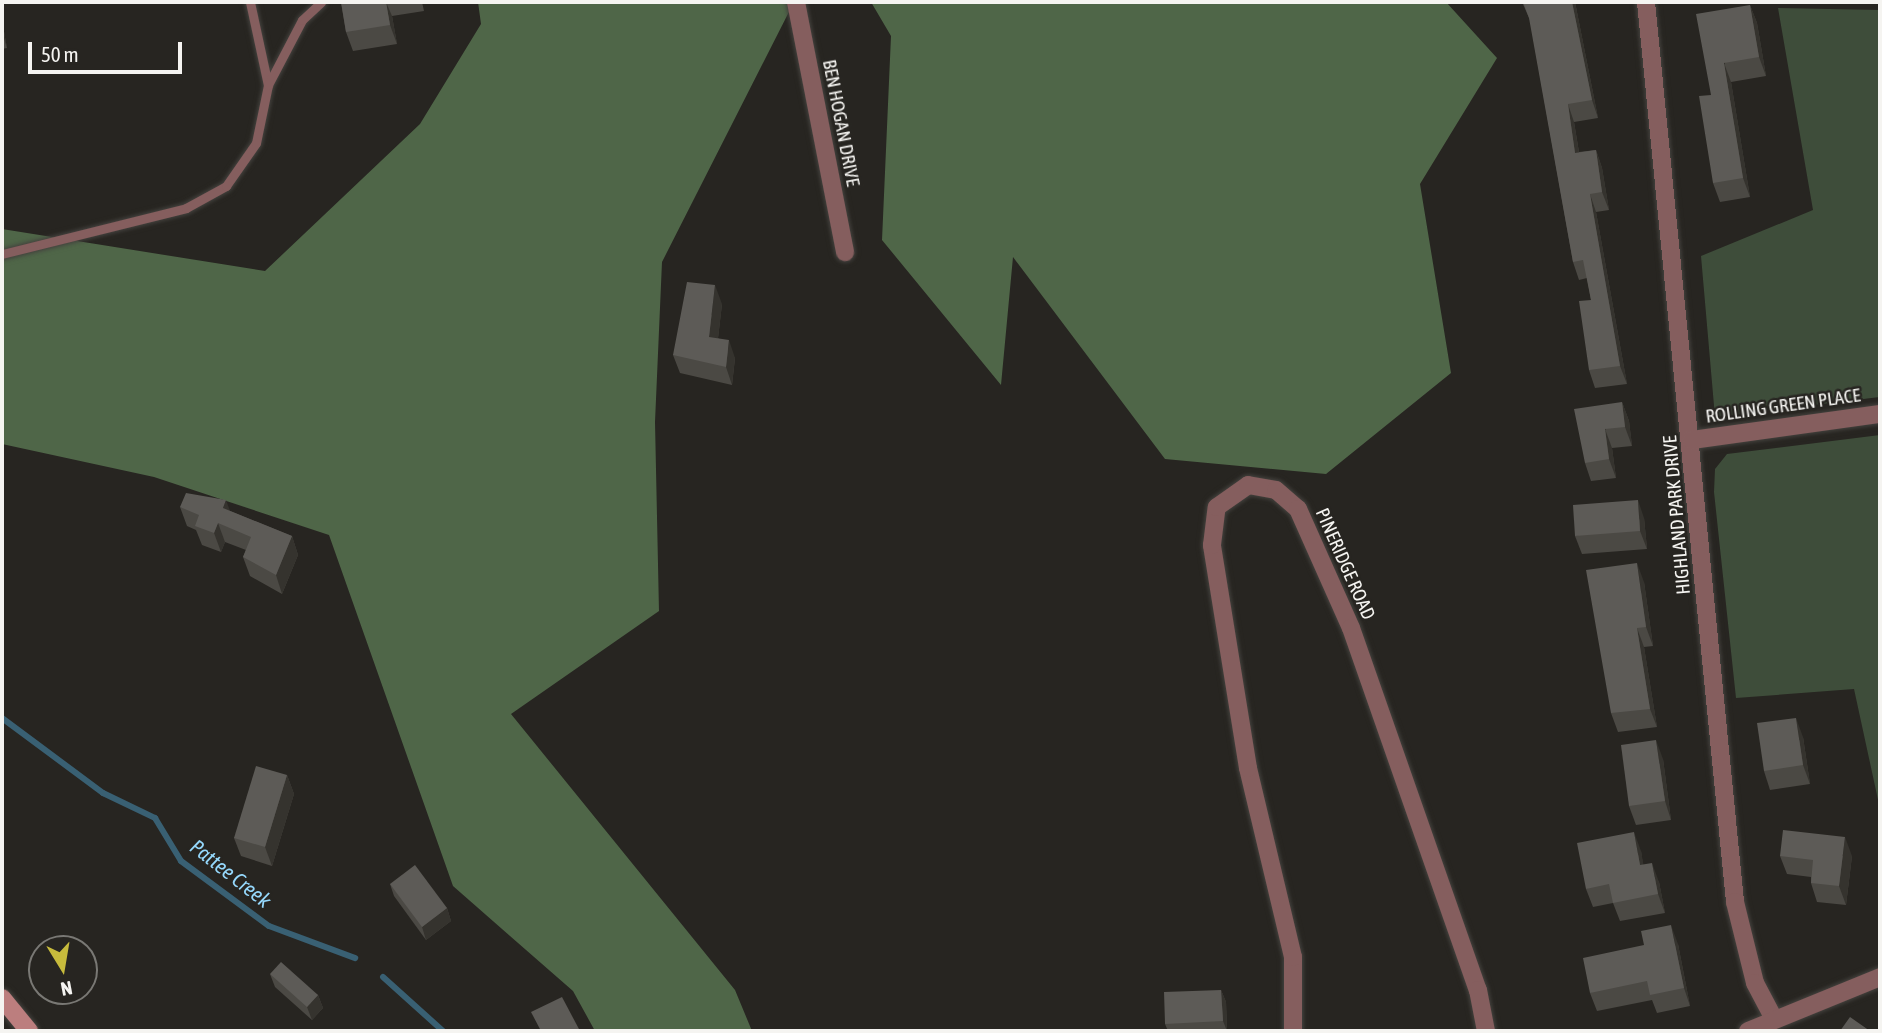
<!DOCTYPE html>
<html>
<head>
<meta charset="utf-8">
<style>
	body { margin:0 }
	#map { position:relative; width:1882px; height:1033px; overflow:hidden; background:#272521; font-family:"Asap Condensed",sans-serif }
	div>[style] { position:absolute }
	.green>* { inset:0; background:#3e4d3a }
	.forest>* { inset:0; background:#4f6648 }
	.stream>* { height:6px; margin:-3px; padding:0 3px; transform-origin:3px; border-radius:3px; background:#396073 }
	.roads { filter:drop-shadow(0 0 2px #44423e) drop-shadow(0 0 2px #44423e) }
	.lane>* { height:9px; margin:-4.5px; padding:0 4.5px; transform-origin:4.5px; border-radius:4.5px; background:#855e5e }
	.street>* { height:18px; margin:-9px; padding:0 9px; transform-origin:9px; border-radius:9px; background:#855e5e }
	.secondary>* { height:18px; margin:-9px; padding:0 9px; transform-origin:9px; border-radius:9px; background:#bc7e7e }
	.wall>* { inset:0; background:#4b4944 }
	.shaded-wall>* { inset:0; background:#35332e }
	.building>* { inset:0; background:#5d5b57 }
	span { translate:-50% -50%; white-space:nowrap; text-align:center; line-height:1.15; -webkit-text-stroke:5px #272521; paint-order:stroke }
	.street-label { font-size:19px; color:#f5f4f1 }
	.water-label { font-size:21px; color:#95d8fc; font-style:italic }
	.frame { position:absolute; inset:0; border:4px solid #f5f4f1; pointer-events:none }
	.north { position:absolute; left:28px; top:935px; width:70px; height:70px; box-sizing:border-box; background:#272521; border:2px solid #797874; border-radius:50%; rotate:169deg; font-size:19px; font-weight:700; line-height:28px; text-align:center; color:#f5f4f1 }
	.north::after { content:''; display:block; margin:auto; width:24px; height:32px; background:#c7bb3c; clip-path:polygon(50% 0,100% 100%,50% 72%,0 100%) }
	.scale { position:absolute; left:28px; top:42px; width:154px; height:32px; box-sizing:border-box; border:4px solid #f5f4f1; border-top:0; padding-left:9px; font-size:21px; line-height:24px; white-space:nowrap; color:#f5f4f1; -webkit-text-stroke:5px #272521; paint-order:stroke }
</style>
</head>
<body>
<div id="map">
	<div class="green">
		<i style="clip-path:polygon(1778px 8px,1880px 10px,1880px 397px,1715px 417px,1701px 256px,1813px 210px)"></i>
		<i style="clip-path:polygon(1880px 435px,1880px 809px,1854px 689px,1736px 698px,1714px 492px,1715px 469px,1727px 454px)"></i>
	</div>
	<div class="forest">
		<i style="clip-path:polygon(478px 2px,794px 2px,662px 262px,655px 422px,659px 611px,511px 714px,735px 990px,752px 1031px,595px 1031px,573px 991px,453px 886px,329px 535px,154px 477px,2px 444px,2px 229px,265px 271px,420px 124px,481px 24px)"></i>
		<i style="clip-path:polygon(871px 2px,1446px 2px,1497px 58px,1420px 184px,1451px 373px,1326px 474px,1165px 459px,1013px 257px,1001px 385px,882px 240px,891px 36px)"></i>
	</div>
	<div class="stream">
		<i style="left:2px;top:718px;width:126px;rotate:36.6deg"></i>
		<i style="left:103px;top:793px;width:58px;rotate:25.7deg"></i>
		<i style="left:155px;top:818px;width:50px;rotate:58.8deg"></i>
		<i style="left:181px;top:861px;width:109px;rotate:36.5deg"></i>
		<i style="left:269px;top:926px;width:92px;rotate:20.4deg"></i>
		<i style="left:383px;top:977px;width:81px;rotate:42deg"></i>
	</div>
	<div class="roads">
		<div class="lane">
			<i style="left:250px;top:2px;width:85px;rotate:77.8deg"></i>
			<i style="left:2px;top:254px;width:190px;rotate:-14deg"></i>
			<i style="left:186px;top:208px;width:46px;rotate:-28.8deg"></i>
			<i style="left:226px;top:186px;width:52px;rotate:-55.1deg"></i>
			<i style="left:256px;top:143px;width:59px;rotate:-78.3deg"></i>
			<i style="left:268px;top:85px;width:73px;rotate:-62.4deg"></i>
			<i style="left:302px;top:20px;width:26px;rotate:-43deg"></i>
		</div>
		<div class="street">
			<i style="left:796px;top:2px;width:255px;rotate:78.9deg"></i>
			<i style="left:1646px;top:2px;width:904px;rotate:84.35deg"></i>
			<i style="left:1735px;top:902px;width:83px;rotate:76.1deg"></i>
			<i style="left:1755px;top:983px;width:41px;rotate:62.2deg"></i>
			<i style="left:1692px;top:440px;width:190px;rotate:-7.9deg"></i>
			<i style="left:1293px;top:1031px;width:74px;rotate:-90deg"></i>
			<i style="left:1293px;top:957px;width:194px;rotate:-103.4deg"></i>
			<i style="left:1248px;top:768px;width:226px;rotate:-99.2deg"></i>
			<i style="left:1212px;top:545px;width:38px;rotate:-83deg"></i>
			<i style="left:1217px;top:507px;width:38px;rotate:-35deg"></i>
			<i style="left:1248px;top:485px;width:28px;rotate:10deg"></i>
			<i style="left:1276px;top:490px;width:29px;rotate:41deg"></i>
			<i style="left:1298px;top:509px;width:130px;rotate:66deg"></i>
			<i style="left:1351px;top:628px;width:384px;rotate:70.7deg"></i>
			<i style="left:1478px;top:990px;width:42px;rotate:79deg"></i>
			<i style="left:1748px;top:1031px;width:143px;rotate:-22.2deg"></i>
		</div>
		<div class="secondary">
			<i style="left:2px;top:998px;width:43px;rotate:50.7deg"></i>
		</div>
	</div>
	<div class="wall">
		<i style="clip-path:polygon(341px 2px,422px 2px,424px 11px,392px 16px,397px 44px,353px 51px,346px 32px)"></i>
		<i style="clip-path:polygon(1522px 2px,1575px 2px,1598px 118px,1574px 122px,1579px 152px,1596px 150px,1602px 168px,1609px 210px,1596px 212px,1627px 384px,1595px 388px,1589px 370px,1591px 300px,1587px 278px,1579px 280px,1573px 262px,1530px 20px)"></i>
		<i style="clip-path:polygon(1691px 2px,1704px 2px,1692px 4px)"></i>
		<i style="clip-path:polygon(1750px 5px,1757px 23px,1766px 76px,1731px 82px,1750px 197px,1720px 202px,1713px 183px,1711px 95px)"></i>
		<i style="clip-path:polygon(2px 21px,7px 48px,2px 49px)"></i>
		<i style="clip-path:polygon(722px 304px,718px 338px,735px 358px,732px 385px,680px 373px,673px 355px)"></i>
		<i style="clip-path:polygon(1622px 402px,1629px 421px,1632px 446px,1612px 448px,1616px 478px,1591px 481px,1585px 463px)"></i>
		<i style="clip-path:polygon(180px 507px,230px 511px,292px 536px,298px 555px,282px 594px,250px 576px,243px 557px,246px 550px,225px 542px,221px 552px,202px 545px,196px 530px,187px 526px)"></i>
		<i style="clip-path:polygon(1644px 518px,1647px 549px,1582px 554px,1575px 536px)"></i>
		<i style="clip-path:polygon(1644px 582px,1653px 646px,1644px 647px,1657px 727px,1618px 732px,1611px 713px)"></i>
		<i style="clip-path:polygon(1803px 737px,1810px 784px,1770px 790px,1764px 771px)"></i>
		<i style="clip-path:polygon(1663px 759px,1671px 820px,1636px 825px,1629px 806px)"></i>
		<i style="clip-path:polygon(287px 775px,294px 794px,272px 866px,241px 856px,234px 838px)"></i>
		<i style="clip-path:polygon(1641px 851px,1643px 865px,1659px 882px,1665px 913px,1620px 921px,1613px 903px,1593px 907px,1586px 889px)"></i>
		<i style="clip-path:polygon(1780px 856px,1852px 856px,1846px 905px,1817px 902px,1811px 883px,1811px 877px,1787px 874px)"></i>
		<i style="clip-path:polygon(390px 884px,447px 908px,451px 921px,426px 940px,394px 896px)"></i>
		<i style="clip-path:polygon(1678px 944px,1690px 1006px,1657px 1013px,1652px 1000px,1597px 1011px,1590px 993px)"></i>
		<i style="clip-path:polygon(270px 974px,318px 995px,323px 1008px,312px 1020px,275px 987px)"></i>
		<i style="clip-path:polygon(1221px 990px,1226px 1002px,1227px 1031px,1168px 1031px,1165px 1024px)"></i>
	</div>
	<div class="shaded-wall">
		<i style="clip-path:polygon(386px 2px,392px 16px,397px 44px,390px 25px)"></i>
		<i style="clip-path:polygon(1572px 2px,1575px 2px,1598px 118px,1592px 100px)"></i>
		<i style="clip-path:polygon(1750px 5px,1757px 23px,1766px 76px,1759px 57px)"></i>
		<i style="clip-path:polygon(2px 21px,7px 48px,2px 32px)"></i>
		<i style="clip-path:polygon(1724px 63px,1731px 82px,1750px 197px,1743px 178px)"></i>
		<i style="clip-path:polygon(1568px 104px,1574px 122px,1582px 171px,1575px 153px)"></i>
		<i style="clip-path:polygon(1596px 150px,1602px 168px,1609px 210px,1602px 192px)"></i>
		<i style="clip-path:polygon(1590px 194px,1596px 212px,1627px 384px,1620px 366px)"></i>
		<i style="clip-path:polygon(715px 285px,722px 304px,716px 356px,709px 337px)"></i>
		<i style="clip-path:polygon(729px 340px,735px 358px,732px 385px,726px 367px)"></i>
		<i style="clip-path:polygon(1622px 402px,1629px 421px,1632px 446px,1625px 427px)"></i>
		<i style="clip-path:polygon(1605px 429px,1612px 448px,1616px 478px,1609px 459px)"></i>
		<i style="clip-path:polygon(226px 500px,233px 519px,223px 508px)"></i>
		<i style="clip-path:polygon(1638px 500px,1644px 518px,1647px 549px,1640px 531px)"></i>
		<i style="clip-path:polygon(218px 523px,225px 542px,221px 552px,214px 533px)"></i>
		<i style="clip-path:polygon(292px 536px,298px 555px,282px 594px,276px 575px)"></i>
		<i style="clip-path:polygon(1637px 563px,1644px 582px,1653px 646px,1646px 627px)"></i>
		<i style="clip-path:polygon(1637px 628px,1644px 647px,1657px 727px,1650px 709px)"></i>
		<i style="clip-path:polygon(1796px 718px,1803px 737px,1810px 784px,1803px 765px)"></i>
		<i style="clip-path:polygon(1656px 740px,1663px 759px,1671px 820px,1665px 801px)"></i>
		<i style="clip-path:polygon(287px 775px,294px 794px,272px 866px,265px 847px)"></i>
		<i style="clip-path:polygon(1634px 832px,1641px 851px,1647px 884px,1640px 865px)"></i>
		<i style="clip-path:polygon(1845px 837px,1852px 856px,1846px 905px,1839px 886px)"></i>
		<i style="clip-path:polygon(1652px 863px,1659px 882px,1665px 913px,1658px 894px)"></i>
		<i style="clip-path:polygon(447px 908px,451px 921px,426px 940px,422px 927px)"></i>
		<i style="clip-path:polygon(1671px 925px,1678px 944px,1690px 1006px,1684px 988px)"></i>
		<i style="clip-path:polygon(1221px 990px,1226px 1002px,1227px 1031px,1223px 1021px)"></i>
		<i style="clip-path:polygon(318px 995px,323px 1008px,312px 1020px,307px 1007px)"></i>
	</div>
	<div class="building">
		<i style="clip-path:polygon(341px 2px,386px 2px,390px 25px,346px 32px)"></i>
		<i style="clip-path:polygon(1523px 2px,1572px 2px,1592px 100px,1568px 104px,1575px 153px,1596px 150px,1602px 192px,1590px 194px,1620px 366px,1589px 370px,1579px 301px,1591px 300px,1583px 260px,1573px 262px,1529px 18px)"></i>
		<i style="clip-path:polygon(1750px 5px,1759px 57px,1724px 63px,1743px 178px,1713px 183px,1699px 96px,1711px 95px,1696px 14px)"></i>
		<i style="clip-path:polygon(687px 282px,715px 285px,709px 337px,729px 340px,726px 367px,673px 355px)"></i>
		<i style="clip-path:polygon(1622px 402px,1625px 427px,1605px 429px,1609px 459px,1585px 463px,1574px 409px)"></i>
		<i style="clip-path:polygon(186px 493px,226px 500px,223px 508px,292px 536px,276px 575px,243px 557px,251px 537px,218px 523px,214px 533px,195px 526px,199px 515px,180px 507px)"></i>
		<i style="clip-path:polygon(1638px 500px,1640px 531px,1575px 536px,1573px 505px)"></i>
		<i style="clip-path:polygon(1637px 563px,1646px 627px,1637px 628px,1650px 709px,1611px 713px,1586px 570px)"></i>
		<i style="clip-path:polygon(1796px 718px,1803px 765px,1764px 771px,1757px 723px)"></i>
		<i style="clip-path:polygon(1656px 740px,1665px 801px,1629px 806px,1621px 745px)"></i>
		<i style="clip-path:polygon(256px 766px,287px 775px,265px 847px,234px 838px)"></i>
		<i style="clip-path:polygon(1783px 830px,1845px 837px,1839px 886px,1811px 883px,1813px 860px,1780px 856px)"></i>
		<i style="clip-path:polygon(1634px 832px,1640px 865px,1652px 863px,1658px 894px,1613px 903px,1609px 884px,1586px 889px,1577px 843px)"></i>
		<i style="clip-path:polygon(415px 865px,447px 908px,422px 927px,390px 884px)"></i>
		<i style="clip-path:polygon(1671px 925px,1684px 988px,1650px 995px,1647px 981px,1590px 993px,1583px 958px,1644px 945px,1641px 931px)"></i>
		<i style="clip-path:polygon(281px 962px,318px 995px,307px 1007px,270px 974px)"></i>
		<i style="clip-path:polygon(1221px 990px,1223px 1021px,1165px 1024px,1164px 992px)"></i>
		<i style="clip-path:polygon(562px 997px,580px 1031px,541px 1031px,531px 1012px)"></i>
		<i style="clip-path:polygon(1850px 1017px,1870px 1031px,1840px 1031px)"></i>
	</div>
	<div class="street-label">
		<span style="left:841px;top:123px;rotate:79deg">BEN HOGAN DRIVE</span>
		<span style="left:1783px;top:406px;rotate:-8deg">ROLLING GREEN PLACE</span>
		<span style="left:1677px;top:515px;rotate:-95deg">HIGHLAND PARK DRIVE</span>
		<span style="left:1345px;top:564px;rotate:66deg">PINERIDGE ROAD</span>
	</div>
	<div class="water-label">
		<span style="left:231px;top:873px;rotate:38deg">Pattee Creek</span>
	</div>
	<div class="frame"></div>
	<div class="north">N</div>
	<div class="scale">50 m</div>
</div>
</body>
</html>
